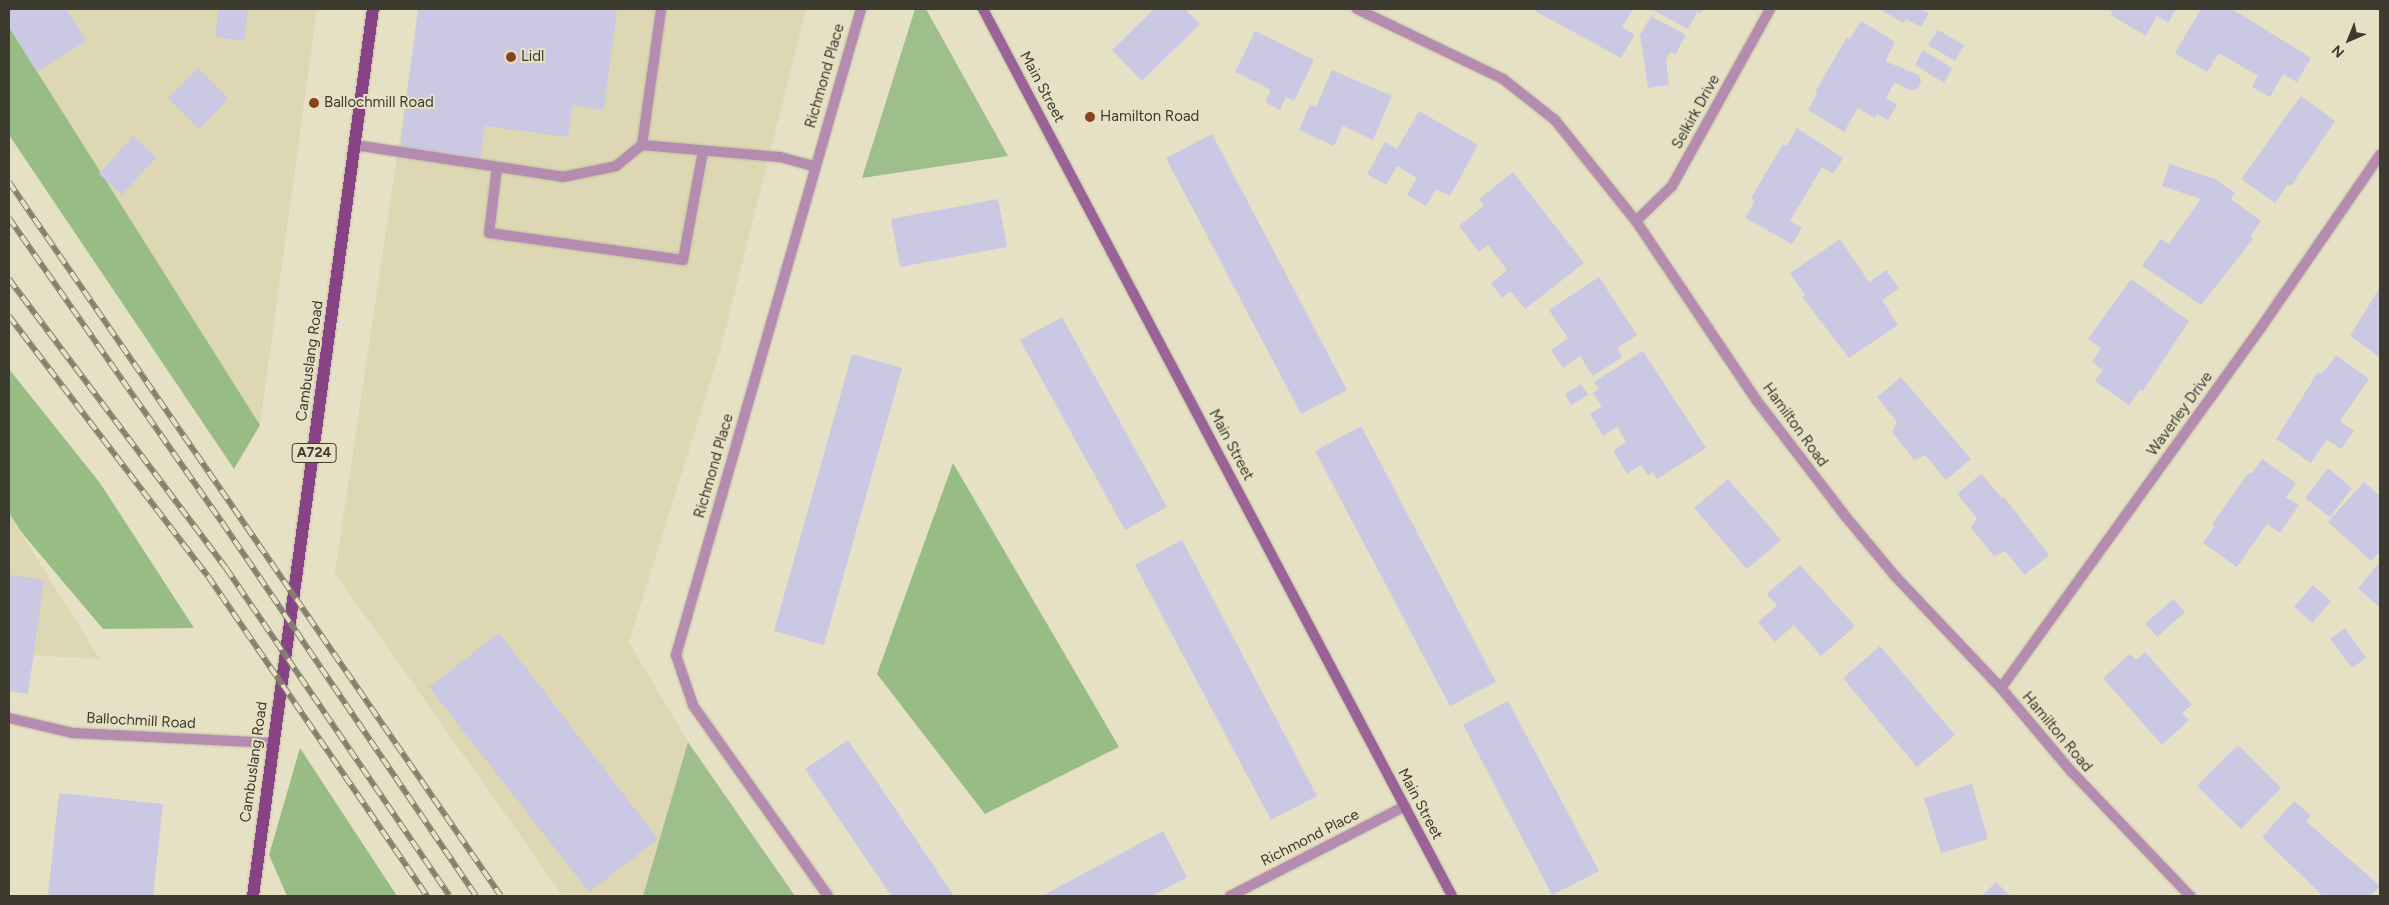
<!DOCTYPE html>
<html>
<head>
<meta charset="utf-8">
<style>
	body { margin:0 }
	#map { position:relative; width:2389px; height:905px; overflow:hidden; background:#e6e1c5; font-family:Figtree,sans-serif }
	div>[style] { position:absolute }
	.built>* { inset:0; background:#ddd7b3 }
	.green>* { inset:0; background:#9ebf8c }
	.forest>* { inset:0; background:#98bd84 }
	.building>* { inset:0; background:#cac8e3 }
	.roads { filter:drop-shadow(0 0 1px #c1bca4) drop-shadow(0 0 1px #c1bca4) }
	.service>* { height:10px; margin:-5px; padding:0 5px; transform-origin:5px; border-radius:5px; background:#b38caf }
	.minor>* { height:10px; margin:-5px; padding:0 5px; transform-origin:5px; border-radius:5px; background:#b38caf }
	.secondary>* { height:10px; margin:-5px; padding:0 5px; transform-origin:5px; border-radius:5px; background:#9a6397 }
	.primary>* { height:12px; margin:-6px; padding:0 6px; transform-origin:6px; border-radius:6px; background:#884384 }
	.rail>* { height:5.5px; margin-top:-2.75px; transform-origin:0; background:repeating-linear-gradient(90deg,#e6e1c5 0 11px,#84806e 0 22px); box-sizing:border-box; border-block:1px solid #84806e }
	.dots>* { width:14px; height:14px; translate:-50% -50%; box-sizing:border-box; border:2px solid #e6e1c5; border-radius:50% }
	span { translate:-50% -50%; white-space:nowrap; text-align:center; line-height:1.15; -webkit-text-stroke:4px #e6e1c5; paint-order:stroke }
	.shield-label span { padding:1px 4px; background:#e6e1c5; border:1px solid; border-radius:4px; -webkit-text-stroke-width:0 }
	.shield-label { font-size:14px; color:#3d3b30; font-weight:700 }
	.poi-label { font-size:15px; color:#3d3b30 }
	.left { translate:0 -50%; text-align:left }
	.street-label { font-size:15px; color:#3d3b30 }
	.frame { position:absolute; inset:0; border:10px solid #3d3b30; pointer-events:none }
	.north { position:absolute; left:2324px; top:15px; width:50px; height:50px; -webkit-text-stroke:4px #e6e1c5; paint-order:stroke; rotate:224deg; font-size:14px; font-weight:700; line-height:20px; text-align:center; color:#3d3b30 }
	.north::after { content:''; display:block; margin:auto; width:18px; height:22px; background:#3d3b30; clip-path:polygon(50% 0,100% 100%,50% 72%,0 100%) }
</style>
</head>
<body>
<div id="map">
	<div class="built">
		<i style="clip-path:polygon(9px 9px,317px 9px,260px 425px,9px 27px)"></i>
		<i style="clip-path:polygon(419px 9px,806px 9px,720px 351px,629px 642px,688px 742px,643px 896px,563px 896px,335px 573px)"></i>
		<i style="clip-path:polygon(9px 514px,100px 659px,9px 654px)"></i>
	</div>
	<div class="green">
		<i style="clip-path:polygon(915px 9px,926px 9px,1008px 156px,862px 178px)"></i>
		<i style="clip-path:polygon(688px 742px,795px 896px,643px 896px)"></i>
	</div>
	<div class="forest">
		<i style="clip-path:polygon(9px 27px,260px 425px,234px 469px,9px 135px)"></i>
		<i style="clip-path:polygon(9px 369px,100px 483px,194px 628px,103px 629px,22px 533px,9px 513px)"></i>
		<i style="clip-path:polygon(953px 463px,1119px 747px,985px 814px,877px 674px)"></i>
		<i style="clip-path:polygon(300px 748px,397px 896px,287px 896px,269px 855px)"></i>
	</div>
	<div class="building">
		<i style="clip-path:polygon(9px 9px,66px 9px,86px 41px,37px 72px,9px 27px)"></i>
		<i style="clip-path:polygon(219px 9px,248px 9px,244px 41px,215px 37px)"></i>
		<i style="clip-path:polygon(418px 9px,617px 9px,604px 110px,572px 105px,568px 137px,485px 126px,480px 161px,400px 150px)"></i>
		<i style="clip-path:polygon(1154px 9px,1185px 9px,1200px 24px,1142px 81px,1112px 50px)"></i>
		<i style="clip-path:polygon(1537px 9px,1633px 9px,1622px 27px,1635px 35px,1621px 58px,1535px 11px)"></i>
		<i style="clip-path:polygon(1651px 9px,1703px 9px,1700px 14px,1697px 12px,1688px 29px)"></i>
		<i style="clip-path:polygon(1879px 9px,1921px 9px,1929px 13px,1921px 27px,1906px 19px,1904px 23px)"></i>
		<i style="clip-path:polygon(2107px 9px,2176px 9px,2168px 23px,2157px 16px,2146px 36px,2111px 15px,2112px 12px)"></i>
		<i style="clip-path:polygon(2201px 9px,2232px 9px,2311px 58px,2297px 82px,2283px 74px,2270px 97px,2252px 87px,2258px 76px,2219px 53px,2207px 72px,2175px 53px)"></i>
		<i style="clip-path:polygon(1651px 16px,1686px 35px,1675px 55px,1670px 52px,1666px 60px,1669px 85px,1648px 88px,1640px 35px)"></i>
		<i style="clip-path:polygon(1861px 21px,1895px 42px,1885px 61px,1919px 75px,1921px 82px,1918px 89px,1910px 90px,1895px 82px,1886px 98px,1897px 105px,1888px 120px,1877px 114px,1875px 118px,1858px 108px,1844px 132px,1808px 110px,1817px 94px,1815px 92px,1847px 37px,1850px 39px)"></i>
		<i style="clip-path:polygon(1938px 30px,1964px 45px,1955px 61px,1928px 45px)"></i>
		<i style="clip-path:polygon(1255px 31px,1314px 60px,1294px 101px,1286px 97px,1280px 110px,1265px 102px,1271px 90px,1235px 72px)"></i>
		<i style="clip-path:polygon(1923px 50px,1952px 68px,1944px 83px,1915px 65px)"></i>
		<i style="clip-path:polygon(198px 68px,228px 99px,199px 129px,168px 98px)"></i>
		<i style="clip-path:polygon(1332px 70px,1392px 96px,1373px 140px,1343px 126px,1334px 146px,1299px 130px,1310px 105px,1316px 107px)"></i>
		<i style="clip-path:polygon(2301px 96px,2335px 121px,2291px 186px,2288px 184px,2275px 203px,2241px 179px)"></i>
		<i style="clip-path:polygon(1419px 111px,1478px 145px,1450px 196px,1436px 189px,1426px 206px,1407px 195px,1417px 178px,1397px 166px,1386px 185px,1367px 174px,1385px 142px,1397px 149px)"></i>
		<i style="clip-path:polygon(1797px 128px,1843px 158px,1833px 174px,1822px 167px,1790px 221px,1802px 228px,1792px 244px,1745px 218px,1755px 201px,1751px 198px,1783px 144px,1787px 146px)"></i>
		<i style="clip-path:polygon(1212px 134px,1347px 390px,1301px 414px,1166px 158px)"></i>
		<i style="clip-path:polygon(133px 136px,156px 157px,122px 195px,99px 174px)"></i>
		<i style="clip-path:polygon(2170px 164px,2215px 179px,2235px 193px,2231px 199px,2261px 221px,2250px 237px,2253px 239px,2201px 305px,2142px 266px,2161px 239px,2169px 244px,2201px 199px,2162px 186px)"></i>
		<i style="clip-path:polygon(1513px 172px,1584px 263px,1525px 309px,1510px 291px,1502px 298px,1491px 283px,1507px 270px,1498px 258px,1488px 245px,1479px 252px,1459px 226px,1484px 206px,1479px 199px)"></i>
		<i style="clip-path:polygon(998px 199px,1007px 247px,900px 267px,891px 219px)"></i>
		<i style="clip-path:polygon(1840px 239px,1869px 282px,1886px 270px,1899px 288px,1882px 300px,1898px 325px,1849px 358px,1802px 297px,1805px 295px,1790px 273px)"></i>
		<i style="clip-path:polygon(1599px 277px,1637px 335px,1617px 348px,1622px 357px,1593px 376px,1580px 356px,1563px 368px,1551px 350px,1568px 338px,1549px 310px)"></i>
		<i style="clip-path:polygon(2131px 279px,2189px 321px,2143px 391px,2140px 389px,2129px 405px,2095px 381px,2103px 370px,2092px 362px,2101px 348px,2088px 339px)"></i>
		<i style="clip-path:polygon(2380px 287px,2380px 357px,2350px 336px)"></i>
		<i style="clip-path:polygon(1062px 317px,1167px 507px,1125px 530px,1020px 340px)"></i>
		<i style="clip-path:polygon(1643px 351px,1706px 448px,1657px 479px,1653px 472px,1648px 475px,1641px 465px,1627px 474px,1613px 451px,1626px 442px,1622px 435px,1617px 427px,1603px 436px,1590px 414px,1602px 406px,1593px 393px,1599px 389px,1594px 382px)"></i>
		<i style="clip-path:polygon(852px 354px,902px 368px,824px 645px,774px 631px)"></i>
		<i style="clip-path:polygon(2336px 355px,2369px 379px,2340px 421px,2354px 431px,2341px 449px,2327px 440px,2311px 463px,2276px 439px,2318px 372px,2322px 374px)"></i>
		<i style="clip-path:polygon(1901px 377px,1971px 459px,1946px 480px,1925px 455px,1914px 460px,1892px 432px,1897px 422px,1877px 397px)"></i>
		<i style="clip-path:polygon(1581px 384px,1588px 395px,1571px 405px,1565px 394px)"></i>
		<i style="clip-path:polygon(1361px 426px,1496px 682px,1450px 706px,1315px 451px)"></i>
		<i style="clip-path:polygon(2262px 459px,2296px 483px,2286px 497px,2299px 505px,2280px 533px,2267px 524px,2237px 567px,2203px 543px,2215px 526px,2212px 524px,2249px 472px,2251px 474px)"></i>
		<i style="clip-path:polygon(2328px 468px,2352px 488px,2330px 517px,2305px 498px)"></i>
		<i style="clip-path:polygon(1981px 474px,2002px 498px,2004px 497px,2049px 555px,2025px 575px,2005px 551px,1994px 556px,1971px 528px,1977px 518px,1957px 494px)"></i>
		<i style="clip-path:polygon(1728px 479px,1781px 540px,1747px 569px,1694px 508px)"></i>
		<i style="clip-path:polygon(2364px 482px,2380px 496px,2380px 551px,2371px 561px,2328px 522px)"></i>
		<i style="clip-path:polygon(1182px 540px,1317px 796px,1271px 820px,1135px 565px)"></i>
		<i style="clip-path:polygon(2380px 562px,2380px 604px,2378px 606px,2358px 588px)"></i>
		<i style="clip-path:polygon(1800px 565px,1855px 626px,1821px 656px,1794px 625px,1775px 642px,1758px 622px,1777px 606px,1767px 594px)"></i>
		<i style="clip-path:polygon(9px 575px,44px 580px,28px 694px,9px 691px)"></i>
		<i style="clip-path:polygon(2313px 585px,2331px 601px,2312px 623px,2294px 607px)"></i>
		<i style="clip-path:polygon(2173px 599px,2185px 612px,2157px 637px,2145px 624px)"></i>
		<i style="clip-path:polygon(2345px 628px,2366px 658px,2352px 668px,2330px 639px)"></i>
		<i style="clip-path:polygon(499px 633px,658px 839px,589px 892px,429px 687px)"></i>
		<i style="clip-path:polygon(1880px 646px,1955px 735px,1917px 767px,1843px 678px)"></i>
		<i style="clip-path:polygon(2145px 652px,2192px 705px,2182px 713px,2189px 720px,2162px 745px,2103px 678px,2130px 654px,2136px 660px)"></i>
		<i style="clip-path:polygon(1508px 701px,1599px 871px,1552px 895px,1463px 725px)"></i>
		<i style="clip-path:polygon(848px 740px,875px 779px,954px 896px,892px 896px,886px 888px,805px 769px)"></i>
		<i style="clip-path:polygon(2238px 745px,2281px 788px,2241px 829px,2197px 786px)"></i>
		<i style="clip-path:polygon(1972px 784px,1988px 839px,1941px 853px,1924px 798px)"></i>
		<i style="clip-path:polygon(59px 793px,163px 804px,153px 896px,48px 896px)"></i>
		<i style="clip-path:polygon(2294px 801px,2311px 815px,2306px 821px,2380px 886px,2371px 896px,2323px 896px,2262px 837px)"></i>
		<i style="clip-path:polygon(1163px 831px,1187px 877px,1152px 896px,1042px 896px)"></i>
		<i style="clip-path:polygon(1996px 882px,2010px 896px,1982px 896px)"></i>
	</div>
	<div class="roads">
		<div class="service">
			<i style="left:355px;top:145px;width:210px;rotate:8.7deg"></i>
			<i style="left:563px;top:177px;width:54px;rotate:-11.7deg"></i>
			<i style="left:616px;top:166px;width:33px;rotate:-39deg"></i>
			<i style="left:642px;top:145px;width:137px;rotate:-82deg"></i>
			<i style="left:642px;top:145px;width:139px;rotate:5deg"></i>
			<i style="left:780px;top:157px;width:35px;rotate:15deg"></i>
			<i style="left:497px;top:167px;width:66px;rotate:96.9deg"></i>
			<i style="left:489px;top:233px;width:196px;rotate:7.9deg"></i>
			<i style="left:683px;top:260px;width:111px;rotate:-79.6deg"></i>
		</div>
		<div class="minor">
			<i style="left:1357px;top:9px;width:162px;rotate:25.6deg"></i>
			<i style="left:1503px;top:79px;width:66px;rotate:38.3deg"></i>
			<i style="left:1555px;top:120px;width:129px;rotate:51.3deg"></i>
			<i style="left:1636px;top:221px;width:217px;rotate:56.1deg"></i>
			<i style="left:1757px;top:401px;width:146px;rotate:52.5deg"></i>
			<i style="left:1846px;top:517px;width:77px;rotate:50.3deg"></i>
			<i style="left:1895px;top:576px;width:154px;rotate:46.6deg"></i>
			<i style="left:2001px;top:688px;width:109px;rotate:49.9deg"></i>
			<i style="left:2071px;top:771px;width:173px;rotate:46.4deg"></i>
			<i style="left:1636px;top:221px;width:50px;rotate:-44.2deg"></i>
			<i style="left:1672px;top:186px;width:202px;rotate:-61deg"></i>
			<i style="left:2001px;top:688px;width:446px;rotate:-54.2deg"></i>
			<i style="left:2262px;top:326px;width:208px;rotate:-55.4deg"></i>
			<i style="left:9px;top:718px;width:66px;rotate:13.2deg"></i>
			<i style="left:73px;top:733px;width:200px;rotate:2.9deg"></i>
			<i style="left:828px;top:896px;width:234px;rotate:-125.3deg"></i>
			<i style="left:693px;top:705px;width:53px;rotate:-108.8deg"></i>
			<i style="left:676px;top:655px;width:672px;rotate:-74.02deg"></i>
			<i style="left:1230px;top:896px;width:197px;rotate:-27.2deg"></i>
		</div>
		<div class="secondary">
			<i style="left:983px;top:9px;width:1003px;rotate:62.13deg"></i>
		</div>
		<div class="primary">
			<i style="left:253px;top:896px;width:895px;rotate:-82.3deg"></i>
		</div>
	</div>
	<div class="rail">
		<i style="left:9px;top:182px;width:867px;rotate:55.43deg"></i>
		<i style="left:9px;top:218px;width:371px;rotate:55deg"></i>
		<i style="left:222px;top:522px;width:452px;rotate:55.8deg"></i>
		<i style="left:9px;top:279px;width:361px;rotate:53.1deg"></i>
		<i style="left:226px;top:568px;width:397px;rotate:55.7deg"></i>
		<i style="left:9px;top:316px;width:327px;rotate:52.6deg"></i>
		<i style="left:208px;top:576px;width:388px;rotate:55.6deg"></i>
	</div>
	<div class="dots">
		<i style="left:511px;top:57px;background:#88421b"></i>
		<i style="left:314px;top:103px;background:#88421b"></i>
		<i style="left:1090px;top:117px;background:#88421b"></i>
	</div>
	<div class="shield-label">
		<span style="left:314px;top:453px">A724</span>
	</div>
	<div class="poi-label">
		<span class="left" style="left:521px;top:57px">Lidl</span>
		<span class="left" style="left:324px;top:103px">Ballochmill Road</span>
		<span class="left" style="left:1100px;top:117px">Hamilton Road</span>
	</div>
	<div class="street-label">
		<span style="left:825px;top:76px;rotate:-74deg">Richmond Place</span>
		<span style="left:1042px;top:87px;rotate:62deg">Main Street</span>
		<span style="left:1696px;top:112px;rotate:-61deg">Selkirk Drive</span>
		<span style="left:310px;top:361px;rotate:-82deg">Cambuslang Road</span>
		<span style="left:2180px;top:414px;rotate:-54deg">Waverley Drive</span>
		<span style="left:1795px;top:425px;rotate:54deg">Hamilton Road</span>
		<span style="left:1231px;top:445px;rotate:62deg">Main Street</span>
		<span style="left:714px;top:466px;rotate:-74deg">Richmond Place</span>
		<span style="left:141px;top:721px;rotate:3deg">Ballochmill Road</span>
		<span style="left:2057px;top:732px;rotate:50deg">Hamilton Road</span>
		<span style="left:254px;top:762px;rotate:-82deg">Cambuslang Road</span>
		<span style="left:1420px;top:804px;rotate:62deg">Main Street</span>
		<span style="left:1310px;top:838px;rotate:-27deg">Richmond Place</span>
	</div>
	<div class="frame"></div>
	<div class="north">N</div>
</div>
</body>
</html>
